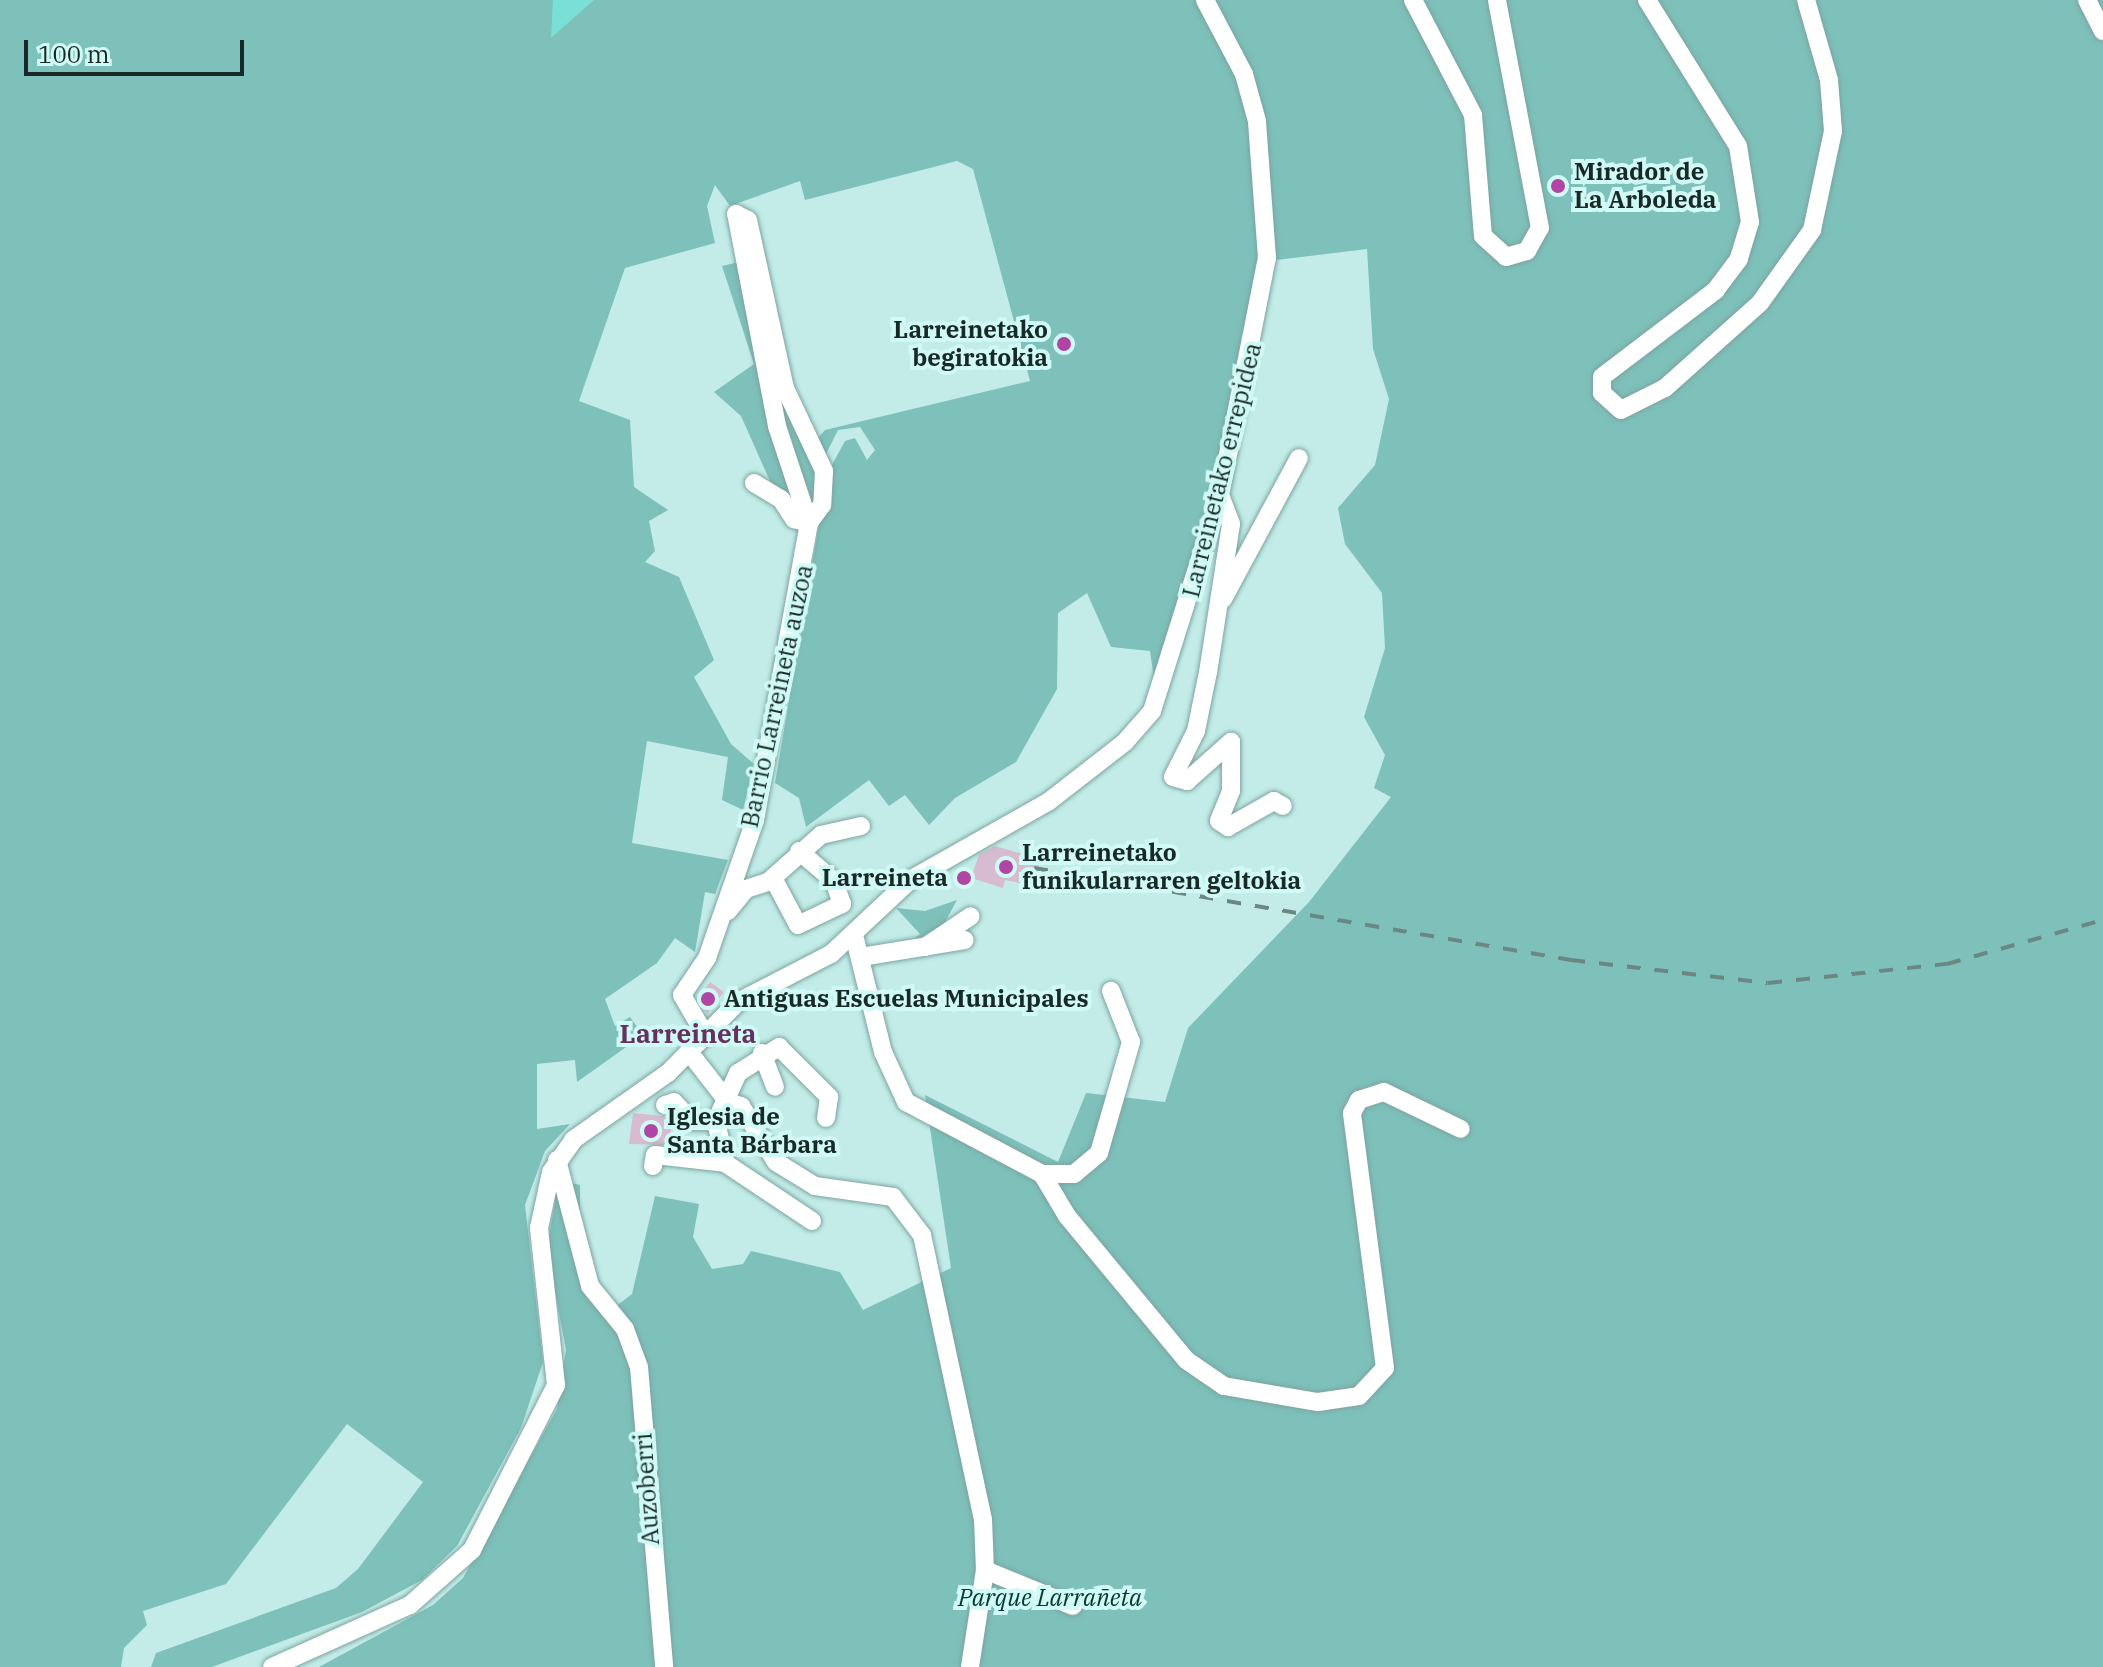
<!DOCTYPE html>
<html>
<head>
<meta charset="utf-8">
<style>
	body { margin:0 }
	#map { position:relative; width:2103px; height:1667px; overflow:hidden; background:#c3ece8; font-family:"IBM Plex Serif",serif }
	div>[style] { position:absolute }
	.green>* { inset:0; background:#7ec0ba }
	.water>* { inset:0; background:#7adfd7 }
	.building>* { inset:0; background:#d6bbd1 }
	.roads { filter:drop-shadow(0 0 2px #7ca4a0) drop-shadow(0 0 2px #7ca4a0) }
	.minor>* { height:18px; margin:-9px; padding:0 9px; transform-origin:9px; border-radius:9px; background:#fff }
	.rail>* { height:4px; margin-top:-2px; transform-origin:0; background:repeating-linear-gradient(90deg,#6b8784 0 14px,transparent 0 28px) }
	.dots>* { width:22px; height:22px; translate:-50% -50%; box-sizing:border-box; border:4px solid #d0faf6; border-radius:50% }
	span { translate:-50% -50%; white-space:nowrap; text-align:center; line-height:1.15; -webkit-text-stroke:8px #d0faf6; paint-order:stroke }
	.poi-label { font-size:24px; color:#192928; font-weight:700 }
	.left { translate:0 -50%; text-align:left }
	.right { translate:-100% -50%; text-align:right }
	.street-label { font-size:24px; color:#192928 }
	.park-label { font-size:24px; color:#063836; font-style:italic }
	.neighbourhood-label { font-size:26px; color:#663160; font-weight:700 }
	.scale { position:absolute; left:24px; top:40px; width:220px; height:36px; box-sizing:border-box; border:4px solid #192928; border-top:0; padding-left:10px; font-size:24px; line-height:28px; white-space:nowrap; color:#192928; -webkit-text-stroke:6px #d0faf6; paint-order:stroke }
</style>
</head>
<body>
<div id="map">
	<div class="green">
		<i style="clip-path:polygon(0 0,2103px 0,2103px 1667px,319px 1667px,433px 1605px,463px 1578px,557px 1409px,566px 1350px,547px 1248px,559px 1180px,580px 1185px,580px 1216px,600px 1289px,615px 1307px,632px 1294px,655px 1196px,699px 1204px,693px 1237px,712px 1269px,743px 1264px,751px 1251px,840px 1272px,863px 1310px,951px 1268px,925px 1095px,1058px 1162px,1086px 1093px,1165px 1102px,1188px 1028px,1309px 902px,1391px 797px,1374px 788px,1385px 755px,1364px 717px,1385px 648px,1382px 593px,1345px 544px,1338px 508px,1375px 465px,1389px 399px,1373px 349px,1367px 249px,1260px 262px,1216px 484px,1154px 679px,1150px 651px,1111px 647px,1087px 593px,1058px 613px,1057px 689px,1016px 762px,955px 798px,929px 825px,905px 795px,889px 806px,869px 780px,806px 827px,799px 798px,775px 783px,828px 472px,845px 441px,855px 438px,867px 460px,875px 450px,860px 427px,838px 430px,826px 454px,818px 438px,825px 430px,1030px 381px,973px 169px,957px 161px,805px 200px,800px 181px,730px 206px,715px 185px,707px 206px,715px 243px,625px 268px,579px 401px,630px 420px,634px 487px,668px 510px,649px 521px,655px 551px,645px 562px,679px 577px,714px 660px,694px 677px,731px 744px,754px 764px,743px 810px,722px 800px,728px 757px,647px 741px,632px 843px,728px 860px,715px 894px,705px 892px,695px 952px,675px 938px,657px 963px,605px 999px,615px 1026px,630px 1017px,643px 1035px,577px 1082px,575px 1060px,537px 1064px,537px 1129px,570px 1124px,545px 1151px,525px 1205px,543px 1362px,521px 1428px,457px 1546px,422px 1580px,362px 1612px,212px 1667px,151px 1667px,156px 1653px,336px 1588px,358px 1569px,423px 1482px,347px 1424px,226px 1584px,143px 1611px,147px 1625px,124px 1648px,121px 1667px,0 1667px)"></i>
		<i style="clip-path:polygon(746px 236px,817px 463px,814px 512px,798px 481px)"></i>
		<i style="clip-path:polygon(739px 262px,792px 492px,785px 515px,741px 416px,714px 392px,754px 364px,722px 266px)"></i>
		<i style="clip-path:polygon(957px 900px,944px 924px,902px 949px,920px 934px,896px 908px,925px 911px)"></i>
	</div>
	<div class="water">
		<i style="clip-path:polygon(553px 0,594px 0,551px 38px)"></i>
	</div>
	<div class="building">
		<i style="clip-path:polygon(995px 846px,1040px 859px,1036px 886px,1005px 880px,1003px 888px,971px 878px,979px 855px)"></i>
		<i style="clip-path:polygon(710px 982px,724px 992px,707px 1014px,698px 998px)"></i>
		<i style="clip-path:polygon(633px 1113px,671px 1117px,671px 1145px,629px 1144px)"></i>
	</div>
	<div class="roads">
		<div class="minor">
			<i style="left:1413px;top:0;width:130px;rotate:62.4deg"></i>
			<i style="left:1473px;top:115px;width:121px;rotate:85.3deg"></i>
			<i style="left:1483px;top:236px;width:31px;rotate:42deg"></i>
			<i style="left:1506px;top:257px;width:22px;rotate:-16deg"></i>
			<i style="left:1527px;top:251px;width:26px;rotate:-61deg"></i>
			<i style="left:1540px;top:228px;width:232px;rotate:-100.7deg"></i>
			<i style="left:1647px;top:0;width:172px;rotate:58.1deg"></i>
			<i style="left:1738px;top:146px;width:77px;rotate:81deg"></i>
			<i style="left:1750px;top:222px;width:39px;rotate:107deg"></i>
			<i style="left:1739px;top:259px;width:39px;rotate:127deg"></i>
			<i style="left:1716px;top:290px;width:143px;rotate:142.7deg"></i>
			<i style="left:1602px;top:377px;width:16px;rotate:90deg"></i>
			<i style="left:1602px;top:393px;width:25px;rotate:42deg"></i>
			<i style="left:1621px;top:410px;width:49px;rotate:-26.6deg"></i>
			<i style="left:1665px;top:388px;width:127px;rotate:-41.8deg"></i>
			<i style="left:1760px;top:303px;width:90px;rotate:-54.5deg"></i>
			<i style="left:1812px;top:230px;width:101px;rotate:-78deg"></i>
			<i style="left:1833px;top:131px;width:51px;rotate:-94.5deg"></i>
			<i style="left:1829px;top:80px;width:83px;rotate:-106deg"></i>
			<i style="left:2087px;top:0;width:35px;rotate:63deg"></i>
			<i style="left:754px;top:483px;width:31px;rotate:31deg"></i>
			<i style="left:781px;top:499px;width:24px;rotate:57deg"></i>
			<i style="left:794px;top:519px;width:16px;rotate:15deg"></i>
			<i style="left:1220px;top:495px;width:31px;rotate:69deg"></i>
			<i style="left:1231px;top:524px;width:150px;rotate:98.8deg"></i>
			<i style="left:1208px;top:672px;width:60px;rotate:101.5deg"></i>
			<i style="left:1196px;top:731px;width:51px;rotate:116.6deg"></i>
			<i style="left:1173px;top:777px;width:15px;rotate:16deg"></i>
			<i style="left:1187px;top:781px;width:59px;rotate:-41.6deg"></i>
			<i style="left:1231px;top:742px;width:49px;rotate:90deg"></i>
			<i style="left:1231px;top:791px;width:32px;rotate:112deg"></i>
			<i style="left:1219px;top:821px;width:11px;rotate:34deg"></i>
			<i style="left:1228px;top:827px;width:53px;rotate:-29.5deg"></i>
			<i style="left:1274px;top:801px;width:10px;rotate:29deg"></i>
			<i style="left:1223px;top:599px;width:160px;rotate:-61.7deg"></i>
			<i style="left:773px;top:878px;width:53px;rotate:62deg"></i>
			<i style="left:798px;top:925px;width:49px;rotate:-25.5deg"></i>
			<i style="left:842px;top:904px;width:24px;rotate:-109deg"></i>
			<i style="left:834px;top:881px;width:46px;rotate:-139.4deg"></i>
			<i style="left:728px;top:911px;width:28px;rotate:-51deg"></i>
			<i style="left:746px;top:889px;width:23px;rotate:-18deg"></i>
			<i style="left:768px;top:882px;width:71px;rotate:-41.6deg"></i>
			<i style="left:821px;top:835px;width:41px;rotate:-12.7deg"></i>
			<i style="left:854px;top:935px;width:121px;rotate:76.1deg"></i>
			<i style="left:883px;top:1052px;width:55px;rotate:65.3deg"></i>
			<i style="left:906px;top:1102px;width:154px;rotate:27.9deg"></i>
			<i style="left:1042px;top:1174px;width:32px"></i>
			<i style="left:1074px;top:1174px;width:33px;rotate:-40deg"></i>
			<i style="left:1099px;top:1153px;width:116px;rotate:-73.9deg"></i>
			<i style="left:1131px;top:1042px;width:55px;rotate:-111.4deg"></i>
			<i style="left:925px;top:947px;width:55px;rotate:-34deg"></i>
			<i style="left:861px;top:957px;width:105px;rotate:-9.3deg"></i>
			<i style="left:704px;top:1033px;width:44px;rotate:-120.1deg"></i>
			<i style="left:682px;top:995px;width:45px;rotate:-56deg"></i>
			<i style="left:707px;top:958px;width:146px;rotate:-70.8deg"></i>
			<i style="left:755px;top:820px;width:302px;rotate:-79.7deg"></i>
			<i style="left:809px;top:523px;width:102px;rotate:-108.3deg"></i>
			<i style="left:777px;top:426px;width:216px;rotate:-100.9deg"></i>
			<i style="left:736px;top:214px;width:13px;rotate:27deg"></i>
			<i style="left:748px;top:220px;width:172px;rotate:77.6deg"></i>
			<i style="left:785px;top:388px;width:92px;rotate:64.8deg"></i>
			<i style="left:824px;top:471px;width:34px;rotate:93deg"></i>
			<i style="left:822px;top:505px;width:22px;rotate:126deg"></i>
			<i style="left:689px;top:1052px;width:63px;rotate:52deg"></i>
			<i style="left:728px;top:1102px;width:14px;rotate:17deg"></i>
			<i style="left:741px;top:1106px;width:66px;rotate:58deg"></i>
			<i style="left:776px;top:1162px;width:46px;rotate:31.6deg"></i>
			<i style="left:815px;top:1186px;width:79px;rotate:8deg"></i>
			<i style="left:893px;top:1197px;width:48px;rotate:52.7deg"></i>
			<i style="left:922px;top:1235px;width:290px;rotate:77.9deg"></i>
			<i style="left:983px;top:1519px;width:51px;rotate:87.8deg"></i>
			<i style="left:985px;top:1570px;width:98px;rotate:98.8deg"></i>
			<i style="left:762px;top:1053px;width:36px;rotate:69deg"></i>
			<i style="left:665px;top:1105px;width:9px;rotate:-18deg"></i>
			<i style="left:674px;top:1102px;width:25px;rotate:48deg"></i>
			<i style="left:691px;top:1121px;width:25px"></i>
			<i style="left:557px;top:1160px;width:130px;rotate:75.3deg"></i>
			<i style="left:590px;top:1286px;width:55px;rotate:50.9deg"></i>
			<i style="left:625px;top:1329px;width:40px;rotate:69.8deg"></i>
			<i style="left:639px;top:1367px;width:301px;rotate:85.2deg"></i>
			<i style="left:653px;top:1166px;width:11px;rotate:-80deg"></i>
			<i style="left:655px;top:1155px;width:70px;rotate:6.5deg"></i>
			<i style="left:1042px;top:1174px;width:49px;rotate:59.2deg"></i>
			<i style="left:1067px;top:1216px;width:187px;rotate:50.4deg"></i>
			<i style="left:1186px;top:1360px;width:46px;rotate:34.4deg"></i>
			<i style="left:1224px;top:1386px;width:95px;rotate:9.7deg"></i>
			<i style="left:1318px;top:1402px;width:41px;rotate:-8.3deg"></i>
			<i style="left:1359px;top:1396px;width:38px;rotate:-47deg"></i>
			<i style="left:1385px;top:1368px;width:257px;rotate:-97.4deg"></i>
			<i style="left:1352px;top:1113px;width:15px;rotate:-62deg"></i>
			<i style="left:1359px;top:1100px;width:26px;rotate:-18deg"></i>
			<i style="left:1384px;top:1092px;width:85px;rotate:25.7deg"></i>
			<i style="left:812px;top:1221px;width:105px;rotate:-146.3deg"></i>
			<i style="left:725px;top:1163px;width:43px;rotate:-102.1deg"></i>
			<i style="left:716px;top:1121px;width:53px;rotate:-65.4deg"></i>
			<i style="left:738px;top:1073px;width:49px;rotate:-32.4deg"></i>
			<i style="left:779px;top:1047px;width:71px;rotate:45deg"></i>
			<i style="left:829px;top:1097px;width:21px;rotate:98deg"></i>
			<i style="left:985px;top:1570px;width:95px;rotate:22.2deg"></i>
			<i style="left:272px;top:1667px;width:151px;rotate:-24.2deg"></i>
			<i style="left:410px;top:1605px;width:83px;rotate:-41.6deg"></i>
			<i style="left:472px;top:1550px;width:185px;rotate:-63deg"></i>
			<i style="left:556px;top:1385px;width:158px;rotate:-96.2deg"></i>
			<i style="left:539px;top:1228px;width:57px;rotate:-77.9deg"></i>
			<i style="left:551px;top:1172px;width:39px;rotate:-55deg"></i>
			<i style="left:573px;top:1140px;width:116px;rotate:-35.2deg"></i>
			<i style="left:668px;top:1073px;width:100px;rotate:-45.4deg"></i>
			<i style="left:738px;top:1002px;width:105px;rotate:-27.3deg"></i>
			<i style="left:831px;top:954px;width:108px;rotate:-43.1deg"></i>
			<i style="left:910px;top:880px;width:159px;rotate:-29.5deg"></i>
			<i style="left:1048px;top:802px;width:98px;rotate:-37.9deg"></i>
			<i style="left:1125px;top:742px;width:41px;rotate:-48.9deg"></i>
			<i style="left:1152px;top:711px;width:226px;rotate:-72.5deg"></i>
			<i style="left:1220px;top:495px;width:242px;rotate:-78.8deg"></i>
			<i style="left:1267px;top:258px;width:137px;rotate:-94.2deg"></i>
			<i style="left:1257px;top:121px;width:49px;rotate:-105.5deg"></i>
			<i style="left:1244px;top:74px;width:84px;rotate:-117.8deg"></i>
		</div>
	</div>
	<div class="rail">
		<i style="left:1034px;top:868px;width:545px;rotate:9.72deg"></i>
		<i style="left:1571px;top:960px;width:198px;rotate:6.7deg"></i>
		<i style="left:1768px;top:983px;width:180px;rotate:-6.1deg"></i>
		<i style="left:1947px;top:964px;width:162px;rotate:-15.8deg"></i>
	</div>
	<div class="dots">
		<i style="left:1558px;top:186px;background:#b045a5"></i>
		<i style="left:1064px;top:344px;background:#b045a5"></i>
		<i style="left:1006px;top:867px;background:#b045a5"></i>
		<i style="left:964px;top:878px;background:#b045a5"></i>
		<i style="left:708px;top:999px;background:#b045a5"></i>
		<i style="left:651px;top:1131px;background:#b045a5"></i>
	</div>
	<div class="poi-label">
		<span class="left" style="left:1574px;top:186px">Mirador de<br>La Arboleda</span>
		<span class="right" style="left:1048px;top:344px">Larreinetako<br>begiratokia</span>
		<span class="left" style="left:1022px;top:867px">Larreinetako<br>funikularraren geltokia</span>
		<span class="right" style="left:948px;top:878px">Larreineta</span>
		<span class="left" style="left:724px;top:999px">Antiguas Escuelas Municipales</span>
		<span class="left" style="left:667px;top:1131px">Iglesia de<br>Santa Bárbara</span>
	</div>
	<div class="street-label">
		<span style="left:1222px;top:470px;rotate:-76deg">Larreinetako errepidea</span>
		<span style="left:777px;top:696px;rotate:-78deg">Barrio Larreineta auzoa</span>
		<span style="left:647px;top:1489px;rotate:-94deg">Auzoberri</span>
	</div>
	<div class="park-label">
		<span style="left:1050px;top:1598px">Parque Larrañeta</span>
	</div>
	<div class="neighbourhood-label">
		<span style="left:688px;top:1034px">Larreineta</span>
	</div>
	<div class="scale">100 m</div>
</div>
</body>
</html>
